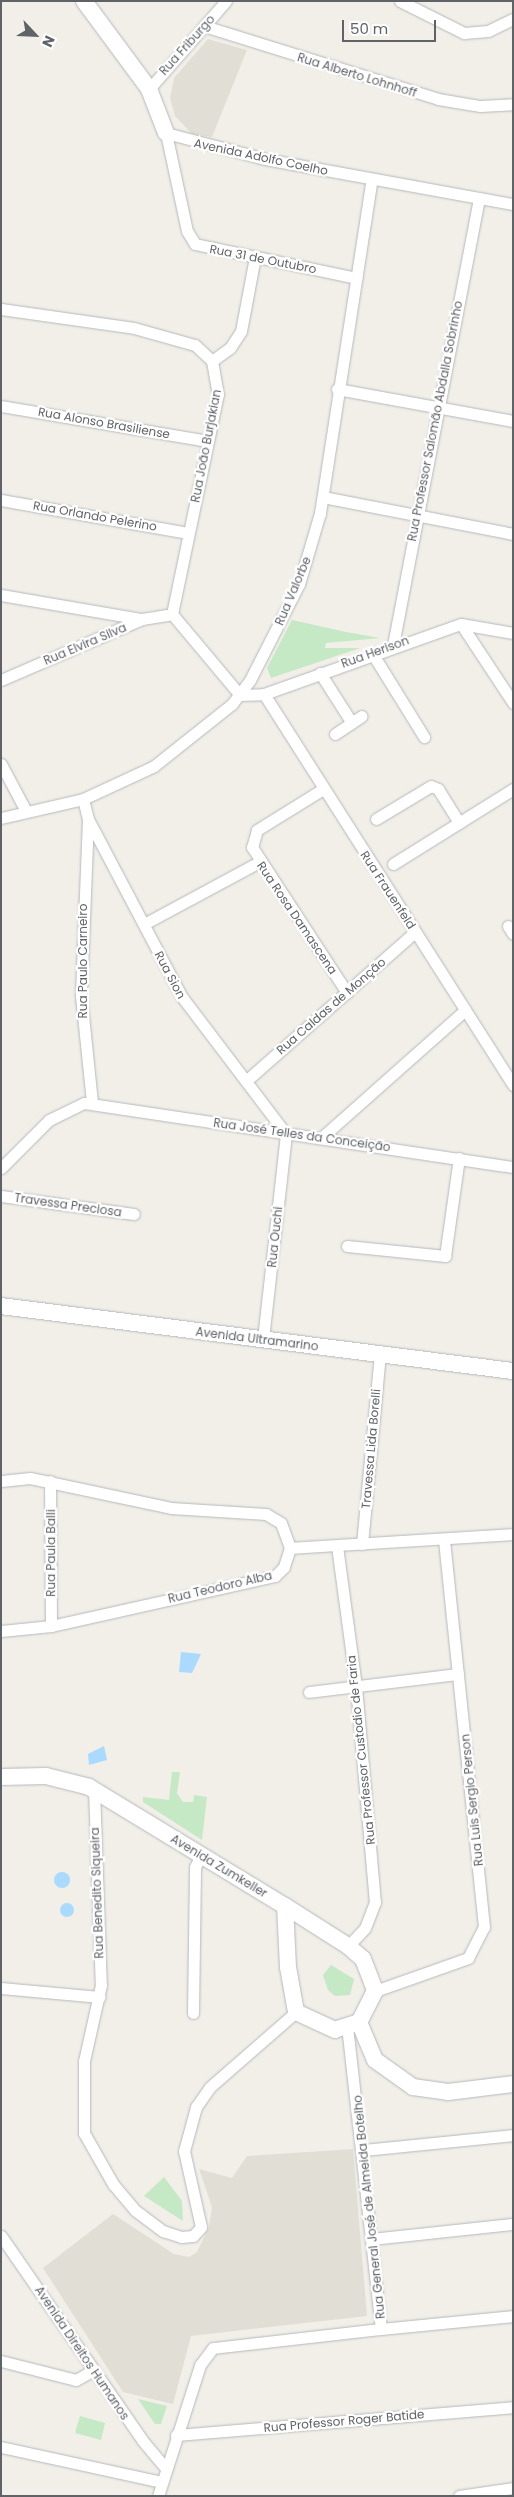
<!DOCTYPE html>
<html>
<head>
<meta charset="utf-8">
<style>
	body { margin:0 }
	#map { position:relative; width:514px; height:2497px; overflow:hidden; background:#f1efe8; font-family:Poppins,sans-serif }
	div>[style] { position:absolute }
	.education>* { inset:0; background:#e1ded6 }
	.green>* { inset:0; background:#c5e8c5 }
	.water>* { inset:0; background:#aadaff }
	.round { border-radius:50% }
	.roads { filter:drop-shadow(0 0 1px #b5b8bc) drop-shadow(0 0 1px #b5b8bc) }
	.street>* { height:11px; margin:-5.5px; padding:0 5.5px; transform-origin:5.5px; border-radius:5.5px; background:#fff }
	.secondary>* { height:16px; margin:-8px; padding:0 8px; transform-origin:8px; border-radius:8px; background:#fff }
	span { translate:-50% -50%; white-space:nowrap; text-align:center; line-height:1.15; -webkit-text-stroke:4.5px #fff; paint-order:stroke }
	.street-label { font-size:12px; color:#5f6368 }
	.frame { position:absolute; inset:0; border:2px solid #5f6368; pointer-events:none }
	.north { position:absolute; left:10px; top:10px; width:50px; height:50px; -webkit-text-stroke:4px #fff; paint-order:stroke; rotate:115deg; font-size:14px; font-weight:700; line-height:20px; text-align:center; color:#5f6368 }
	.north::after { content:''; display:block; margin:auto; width:18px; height:22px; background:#5f6368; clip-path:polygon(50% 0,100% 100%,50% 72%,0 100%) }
	.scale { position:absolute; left:342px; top:20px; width:94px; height:22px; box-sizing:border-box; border:2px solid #5f6368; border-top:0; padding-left:6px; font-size:15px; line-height:18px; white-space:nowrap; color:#5f6368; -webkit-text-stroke:4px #fff; paint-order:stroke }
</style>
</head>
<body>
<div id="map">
	<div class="education">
		<i style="clip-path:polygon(208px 39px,247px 50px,212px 137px,192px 134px,175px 116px,170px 98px,174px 78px)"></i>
		<i style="clip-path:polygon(353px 2149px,367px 2316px,191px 2336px,173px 2404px,123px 2392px,43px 2268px,113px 2214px,174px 2254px,189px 2257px,197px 2252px,209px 2227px,212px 2207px,199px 2169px,232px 2178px,247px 2156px)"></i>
	</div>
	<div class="green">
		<i style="clip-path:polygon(292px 620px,346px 632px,380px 638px,326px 643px,325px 648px,360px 648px,271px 678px,267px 668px)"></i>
		<i style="clip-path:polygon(172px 1772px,180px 1772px,177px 1793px,183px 1802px,193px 1802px,194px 1795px,207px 1797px,202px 1840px,143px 1802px,143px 1797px,169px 1800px)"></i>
		<i style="clip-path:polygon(331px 1965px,354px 1979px,350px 1995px,335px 1996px,328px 1990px,323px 1975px)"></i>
		<i style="clip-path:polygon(164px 2177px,182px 2201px,183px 2221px,144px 2196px)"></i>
		<i style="clip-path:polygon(138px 2399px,167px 2406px,161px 2424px,155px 2424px)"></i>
		<i style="clip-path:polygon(80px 2416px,105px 2423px,101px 2440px,75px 2433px)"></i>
	</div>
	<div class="water">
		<i style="clip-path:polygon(181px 1652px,201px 1654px,192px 1673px,179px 1672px)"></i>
		<i style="clip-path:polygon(104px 1746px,107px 1760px,89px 1765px,88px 1754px)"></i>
		<i class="round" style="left:54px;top:1872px;width:16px;height:16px"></i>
		<i class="round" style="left:60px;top:1903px;width:14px;height:14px"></i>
	</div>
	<div class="roads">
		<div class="street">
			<i style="left:400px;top:1px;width:72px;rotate:26.6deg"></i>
			<i style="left:464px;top:33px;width:24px;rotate:-5deg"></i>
			<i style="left:488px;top:31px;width:28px;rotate:-26deg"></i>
			<i style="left:204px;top:26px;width:245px;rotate:17.3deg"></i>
			<i style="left:438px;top:99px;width:43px;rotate:9.5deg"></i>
			<i style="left:480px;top:106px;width:33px;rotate:-3deg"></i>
			<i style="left:149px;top:89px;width:117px;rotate:-48.8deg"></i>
			<i style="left:166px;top:133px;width:102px;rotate:14.7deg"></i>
			<i style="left:265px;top:159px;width:252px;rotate:10.3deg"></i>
			<i style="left:166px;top:133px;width:100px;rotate:77.9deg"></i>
			<i style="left:187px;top:231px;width:15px;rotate:58deg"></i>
			<i style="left:195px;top:244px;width:165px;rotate:11.9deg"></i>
			<i style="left:1px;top:309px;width:134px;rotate:8.1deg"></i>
			<i style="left:134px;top:328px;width:63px;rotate:15.6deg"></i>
			<i style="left:195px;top:345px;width:23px;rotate:43deg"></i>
			<i style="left:212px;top:361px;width:34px;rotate:80deg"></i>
			<i style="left:218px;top:394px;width:225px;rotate:101.8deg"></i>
			<i style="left:172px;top:614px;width:106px;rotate:50deg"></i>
			<i style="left:240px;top:695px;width:24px;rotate:-2deg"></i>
			<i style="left:264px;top:694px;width:209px;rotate:-19.6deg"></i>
			<i style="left:461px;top:624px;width:53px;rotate:9.8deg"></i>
			<i style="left:212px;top:361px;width:22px;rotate:-36deg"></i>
			<i style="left:230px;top:348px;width:20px;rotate:-57deg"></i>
			<i style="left:241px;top:331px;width:75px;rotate:-79.3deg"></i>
			<i style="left:337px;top:389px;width:179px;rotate:10.3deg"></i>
			<i style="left:1px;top:406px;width:209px;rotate:9.6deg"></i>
			<i style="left:323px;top:497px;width:194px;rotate:11deg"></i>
			<i style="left:1px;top:500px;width:190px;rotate:10deg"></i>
			<i style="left:1px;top:595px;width:143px;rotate:9.7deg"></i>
			<i style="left:461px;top:624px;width:95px;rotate:56.6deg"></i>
			<i style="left:393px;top:645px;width:455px;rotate:-79.1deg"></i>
			<i style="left:372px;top:653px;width:99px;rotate:58.2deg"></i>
			<i style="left:320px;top:673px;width:59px;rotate:57.4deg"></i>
			<i style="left:1px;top:680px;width:154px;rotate:-23.4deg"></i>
			<i style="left:142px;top:619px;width:30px;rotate:-9deg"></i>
			<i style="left:264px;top:694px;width:464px;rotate:57.5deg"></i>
			<i style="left:335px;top:734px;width:32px;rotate:-34deg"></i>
			<i style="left:1px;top:764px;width:53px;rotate:62deg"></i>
			<i style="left:323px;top:789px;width:78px;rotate:148.2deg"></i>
			<i style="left:257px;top:830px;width:18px;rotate:106deg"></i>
			<i style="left:252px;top:847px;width:174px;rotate:56.9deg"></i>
			<i style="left:83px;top:799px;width:21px;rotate:76deg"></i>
			<i style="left:88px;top:819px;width:201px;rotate:62.2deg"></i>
			<i style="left:182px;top:997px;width:172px;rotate:52.8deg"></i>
			<i style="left:286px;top:1134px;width:207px;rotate:96.4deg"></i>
			<i style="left:1px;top:818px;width:84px;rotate:-13deg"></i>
			<i style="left:83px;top:799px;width:78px;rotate:-24.9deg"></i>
			<i style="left:154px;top:766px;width:100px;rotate:-38.5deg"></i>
			<i style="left:232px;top:704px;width:30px;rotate:-53deg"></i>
			<i style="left:250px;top:680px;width:108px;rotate:-63deg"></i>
			<i style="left:299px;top:584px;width:74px;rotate:-73.5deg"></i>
			<i style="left:320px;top:513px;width:338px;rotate:-81.2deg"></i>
			<i style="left:88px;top:819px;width:177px;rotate:92.3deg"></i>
			<i style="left:81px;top:996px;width:108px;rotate:84.1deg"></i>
			<i style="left:376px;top:819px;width:64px;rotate:-31deg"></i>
			<i style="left:431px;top:786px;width:8px;rotate:23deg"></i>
			<i style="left:438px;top:789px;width:40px;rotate:58deg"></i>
			<i style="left:393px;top:864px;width:142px;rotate:-32deg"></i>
			<i style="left:144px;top:924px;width:131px;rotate:-28.3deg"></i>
			<i style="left:508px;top:926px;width:9px;rotate:58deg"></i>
			<i style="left:247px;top:1080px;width:224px;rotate:-41.4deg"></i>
			<i style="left:321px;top:1138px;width:193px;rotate:-41.6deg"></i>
			<i style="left:1px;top:1168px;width:68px;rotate:-45deg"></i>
			<i style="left:49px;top:1120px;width:39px;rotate:-26deg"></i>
			<i style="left:84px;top:1103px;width:434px;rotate:8.5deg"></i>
			<i style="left:1px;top:1196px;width:134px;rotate:7.7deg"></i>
			<i style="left:347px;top:1246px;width:99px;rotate:5.8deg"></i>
			<i style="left:445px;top:1256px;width:99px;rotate:-81.9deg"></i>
			<i style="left:1px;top:1481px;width:29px;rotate:-6deg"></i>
			<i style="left:30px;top:1478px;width:144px;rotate:12deg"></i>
			<i style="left:171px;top:1508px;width:95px;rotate:3.6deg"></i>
			<i style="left:266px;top:1514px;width:17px;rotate:31deg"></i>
			<i style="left:281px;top:1523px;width:27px;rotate:70deg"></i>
			<i style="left:290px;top:1548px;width:20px;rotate:108deg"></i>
			<i style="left:284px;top:1567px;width:13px;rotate:135deg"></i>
			<i style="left:275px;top:1576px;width:230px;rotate:167.4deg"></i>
			<i style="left:51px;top:1626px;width:50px;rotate:174.3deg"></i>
			<i style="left:50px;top:1481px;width:145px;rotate:89.6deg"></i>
			<i style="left:362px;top:1544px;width:191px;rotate:-84.6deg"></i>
			<i style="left:337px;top:1546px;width:141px;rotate:82.3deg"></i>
			<i style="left:356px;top:1686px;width:217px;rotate:85deg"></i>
			<i style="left:375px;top:1902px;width:28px;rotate:111deg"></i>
			<i style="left:365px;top:1928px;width:25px;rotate:133deg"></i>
			<i style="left:290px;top:1548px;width:223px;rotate:-3.6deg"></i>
			<i style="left:309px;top:1692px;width:150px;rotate:-6.9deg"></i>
			<i style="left:94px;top:1789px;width:196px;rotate:88deg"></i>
			<i style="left:101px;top:1985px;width:78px;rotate:102.6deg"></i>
			<i style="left:84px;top:2061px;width:72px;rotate:90deg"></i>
			<i style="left:84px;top:2133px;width:59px;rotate:60.4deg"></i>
			<i style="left:113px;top:2184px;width:35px;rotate:50deg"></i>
			<i style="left:136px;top:2211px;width:34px;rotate:37deg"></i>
			<i style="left:163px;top:2231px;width:19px;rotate:18deg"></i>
			<i style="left:181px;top:2237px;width:12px;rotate:-5deg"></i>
			<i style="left:193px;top:2236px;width:12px;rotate:-48deg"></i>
			<i style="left:201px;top:2227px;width:78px;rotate:-102.6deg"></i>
			<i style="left:184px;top:2151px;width:46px;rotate:-74.7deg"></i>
			<i style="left:196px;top:2107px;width:24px;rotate:-55deg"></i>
			<i style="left:210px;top:2087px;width:114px;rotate:-41.1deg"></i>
			<i style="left:1px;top:1988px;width:99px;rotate:5.2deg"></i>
			<i style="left:375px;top:1991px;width:99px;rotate:-19.5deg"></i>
			<i style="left:468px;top:1958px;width:35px;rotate:-63deg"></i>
			<i style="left:484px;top:1927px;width:390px;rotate:-95.9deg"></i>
			<i style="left:193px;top:2013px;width:146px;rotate:-89.2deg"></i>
			<i style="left:195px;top:1867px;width:13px;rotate:-63deg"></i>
			<i style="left:364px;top:2150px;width:150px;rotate:-5.7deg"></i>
			<i style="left:1px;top:2236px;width:248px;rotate:55.3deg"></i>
			<i style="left:142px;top:2440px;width:35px;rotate:50deg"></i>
			<i style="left:372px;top:2239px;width:142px;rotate:-6.1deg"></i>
			<i style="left:381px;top:2329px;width:133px;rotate:-5.6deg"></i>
			<i style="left:1px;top:2361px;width:77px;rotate:14.2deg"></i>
			<i style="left:76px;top:2380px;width:20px;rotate:-30deg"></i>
			<i style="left:176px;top:2435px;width:338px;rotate:-4.7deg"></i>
			<i style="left:1px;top:2447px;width:164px;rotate:12.3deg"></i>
			<i style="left:158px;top:2496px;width:138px;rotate:-72.2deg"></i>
			<i style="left:200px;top:2365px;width:21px;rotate:-53deg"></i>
			<i style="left:213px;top:2348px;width:169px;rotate:-6.5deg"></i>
			<i style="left:381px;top:2329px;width:303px;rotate:-96.4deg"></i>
			<i style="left:459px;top:2496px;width:55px;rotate:-8.4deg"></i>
		</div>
		<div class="secondary">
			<i style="left:84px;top:1px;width:109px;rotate:53.5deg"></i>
			<i style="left:149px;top:89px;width:47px;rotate:68.9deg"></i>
			<i style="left:1px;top:1306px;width:516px;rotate:7.24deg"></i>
			<i style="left:1px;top:1777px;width:45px;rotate:-1.3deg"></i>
			<i style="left:46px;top:1776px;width:44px;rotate:14.3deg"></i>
			<i style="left:89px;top:1787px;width:229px;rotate:31.3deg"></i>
			<i style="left:285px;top:1906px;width:75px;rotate:32.4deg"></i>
			<i style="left:348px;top:1946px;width:20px;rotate:41deg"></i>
			<i style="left:363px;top:1959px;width:34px;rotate:69deg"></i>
			<i style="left:375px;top:1991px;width:35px;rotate:117deg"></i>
			<i style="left:359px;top:2022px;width:25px;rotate:162deg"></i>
			<i style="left:335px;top:2030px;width:43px;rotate:-155.2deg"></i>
			<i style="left:296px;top:2012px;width:46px;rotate:-100.1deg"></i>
			<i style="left:288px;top:1967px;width:61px;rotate:-92.8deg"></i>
			<i style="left:359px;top:2022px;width:41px;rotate:67.2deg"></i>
			<i style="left:375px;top:2060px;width:47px;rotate:35.4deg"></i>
			<i style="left:413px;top:2087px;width:35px;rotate:8deg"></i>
			<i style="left:448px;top:2092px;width:65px;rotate:-7deg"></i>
		</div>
	</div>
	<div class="street-label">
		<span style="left:187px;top:45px;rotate:-48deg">Rua Friburgo</span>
		<span style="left:357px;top:75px;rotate:17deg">Rua Alberto Lohnhoff</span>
		<span style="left:261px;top:157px;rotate:12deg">Avenida Adolfo Coelho</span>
		<span style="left:263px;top:259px;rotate:11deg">Rua 31 de Outubro</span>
		<span style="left:435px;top:421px;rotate:-79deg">Rua Professor Salomão Abdalla Sobrinho</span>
		<span style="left:104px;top:423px;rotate:10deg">Rua Alonso Brasiliense</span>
		<span style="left:206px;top:446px;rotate:-79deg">Rua João Burjakian</span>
		<span style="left:95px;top:516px;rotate:10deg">Rua Orlando Pelerino</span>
		<span style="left:293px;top:591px;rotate:-67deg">Rua Valorbe</span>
		<span style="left:85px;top:644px;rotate:-23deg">Rua Elvira Silva</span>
		<span style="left:375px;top:652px;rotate:-20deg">Rua Herison</span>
		<span style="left:388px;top:890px;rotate:57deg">Rua Frauenfeld</span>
		<span style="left:297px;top:918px;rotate:56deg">Rua Rosa Damascena</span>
		<span style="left:83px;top:961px;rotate:-90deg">Rua Paulo Carneiro</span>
		<span style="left:170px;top:975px;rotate:62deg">Rua Sion</span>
		<span style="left:331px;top:1006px;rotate:-41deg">Rua Caldas de Monção</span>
		<span style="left:302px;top:1135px;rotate:8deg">Rua José Telles da Conceição</span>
		<span style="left:68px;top:1205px;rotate:8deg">Travessa Preciosa</span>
		<span style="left:275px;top:1237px;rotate:-84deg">Rua Ouchi</span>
		<span style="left:257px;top:1339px;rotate:7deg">Avenida Ultramarino</span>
		<span style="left:371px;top:1449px;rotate:-85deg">Travessa Lida Borelli</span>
		<span style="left:51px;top:1553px;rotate:-90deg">Rua Paula Balli</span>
		<span style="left:220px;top:1587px;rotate:-13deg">Rua Teodoro Alba</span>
		<span style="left:361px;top:1750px;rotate:-96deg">Rua Professor Custodio de Faria</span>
		<span style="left:472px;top:1800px;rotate:-96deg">Rua Luis Sergio Person</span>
		<span style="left:219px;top:1866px;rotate:31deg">Avenida Zumkeller</span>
		<span style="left:97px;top:1893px;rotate:-92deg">Rua Benedito Siqueira</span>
		<span style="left:369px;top:2207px;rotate:-96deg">Rua General José de Almeida Botelho</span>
		<span style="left:82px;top:2353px;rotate:56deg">Avenida Direitos Humanos</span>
		<span style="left:344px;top:2421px;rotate:-5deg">Rua Professor Roger Batide</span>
	</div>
	<div class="frame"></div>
	<div class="north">N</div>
	<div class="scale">50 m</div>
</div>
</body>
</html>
